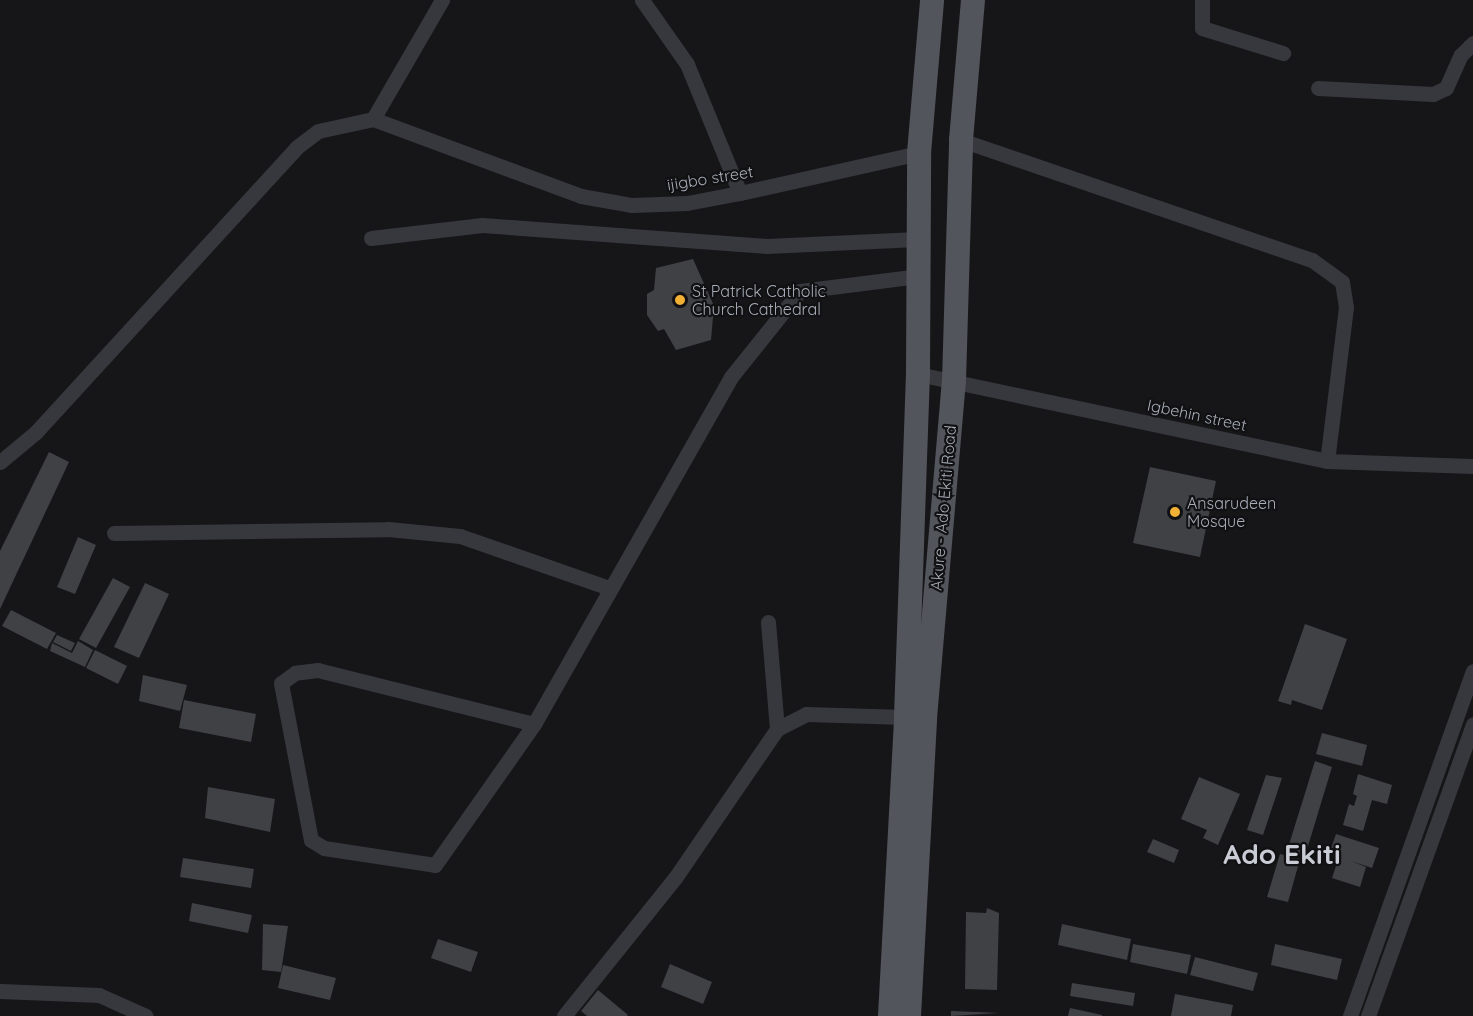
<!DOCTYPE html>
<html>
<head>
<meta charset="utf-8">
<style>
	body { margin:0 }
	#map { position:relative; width:1473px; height:1016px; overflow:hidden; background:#161618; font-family:Quicksand,sans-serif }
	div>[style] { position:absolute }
	.building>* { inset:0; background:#404145 }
	.street>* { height:15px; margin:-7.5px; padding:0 7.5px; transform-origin:7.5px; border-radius:7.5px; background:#37383d }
	.primary>* { height:24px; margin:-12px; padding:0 12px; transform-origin:12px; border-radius:12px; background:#53555c }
	.dots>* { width:16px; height:16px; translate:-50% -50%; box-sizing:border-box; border:3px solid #111113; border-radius:50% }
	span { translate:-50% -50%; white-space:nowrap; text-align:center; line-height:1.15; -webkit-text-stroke:4.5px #111113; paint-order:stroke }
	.street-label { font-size:16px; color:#a8adb8 }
	.poi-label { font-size:16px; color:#a8adb8 }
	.left { translate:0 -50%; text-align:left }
	.town-label { font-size:28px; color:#c9ccd4; font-weight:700 }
</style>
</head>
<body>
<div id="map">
	<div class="building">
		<i style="clip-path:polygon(693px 259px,714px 306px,711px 340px,676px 350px,664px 329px,658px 331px,647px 315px,647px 294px,654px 290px,656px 268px)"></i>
		<i style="clip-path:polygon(49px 452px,69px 462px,0 609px,0 551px)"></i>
		<i style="clip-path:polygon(1150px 467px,1216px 481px,1200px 557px,1133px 543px)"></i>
		<i style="clip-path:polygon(78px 537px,96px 545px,75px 594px,57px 587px)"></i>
		<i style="clip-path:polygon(113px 578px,130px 587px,96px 648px,79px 639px)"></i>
		<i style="clip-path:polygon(145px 583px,169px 594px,139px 658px,114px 647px)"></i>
		<i style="clip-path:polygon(11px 610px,56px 633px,47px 649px,2px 626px)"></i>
		<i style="clip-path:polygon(1305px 624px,1347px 639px,1322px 710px,1292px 700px,1291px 705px,1278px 701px)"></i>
		<i style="clip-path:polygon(57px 635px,75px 643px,71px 651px,53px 642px)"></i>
		<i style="clip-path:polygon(78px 641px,93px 650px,85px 667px,50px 651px,52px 643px,72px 653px)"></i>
		<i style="clip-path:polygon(95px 650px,127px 666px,118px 684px,86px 668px)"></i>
		<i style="clip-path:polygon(143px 675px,187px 685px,180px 711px,139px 701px)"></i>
		<i style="clip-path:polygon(184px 700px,256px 714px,251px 742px,179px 728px)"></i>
		<i style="clip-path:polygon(1322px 733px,1367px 745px,1362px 766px,1316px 754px)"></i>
		<i style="clip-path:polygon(1315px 761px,1332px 767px,1305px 856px,1287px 851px)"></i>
		<i style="clip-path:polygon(1358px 774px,1392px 785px,1387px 804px,1372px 800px,1363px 831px,1343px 825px,1349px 804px,1354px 806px,1357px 796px,1353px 794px)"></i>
		<i style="clip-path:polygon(1266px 775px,1282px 778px,1263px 835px,1247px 830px)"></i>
		<i style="clip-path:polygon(1199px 777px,1240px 794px,1218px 845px,1203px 838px,1207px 830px,1181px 819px)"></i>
		<i style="clip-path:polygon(208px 787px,275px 799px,270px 832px,205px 818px)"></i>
		<i style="clip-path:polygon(1336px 834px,1379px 848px,1372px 868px,1351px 861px,1366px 867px,1360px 887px,1332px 878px,1339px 857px,1329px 854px)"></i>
		<i style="clip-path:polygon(1153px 839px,1179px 850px,1174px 863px,1147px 852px)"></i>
		<i style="clip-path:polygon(1280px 854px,1300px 859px,1288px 902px,1267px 897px)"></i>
		<i style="clip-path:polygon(183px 858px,254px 869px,251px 888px,180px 877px)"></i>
		<i style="clip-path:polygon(192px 903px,252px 915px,248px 933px,189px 921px)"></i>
		<i style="clip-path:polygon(987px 908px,999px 913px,997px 990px,965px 989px,966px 912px,986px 913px)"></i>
		<i style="clip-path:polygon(263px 924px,288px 926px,281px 972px,262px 970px)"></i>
		<i style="clip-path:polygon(1062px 924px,1131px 939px,1127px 960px,1058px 945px)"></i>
		<i style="clip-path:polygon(438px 939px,478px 952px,471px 972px,431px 958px)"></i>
		<i style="clip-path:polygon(1133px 944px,1191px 955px,1187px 974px,1130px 962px)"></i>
		<i style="clip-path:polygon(1275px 944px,1342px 959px,1337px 980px,1271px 965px)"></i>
		<i style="clip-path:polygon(1195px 957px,1258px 973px,1253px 991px,1190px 975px)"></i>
		<i style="clip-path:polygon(670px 964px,712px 982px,703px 1004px,661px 987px)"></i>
		<i style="clip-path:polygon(283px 965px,336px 978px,330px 1000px,278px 988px)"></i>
		<i style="clip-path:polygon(1072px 983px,1135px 993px,1133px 1006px,1070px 996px)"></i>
		<i style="clip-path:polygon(598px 990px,628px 1015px,627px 1016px,587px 1016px,581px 1011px)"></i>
		<i style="clip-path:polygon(1175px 994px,1233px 1005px,1231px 1016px,1171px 1016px)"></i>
		<i style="clip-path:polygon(1070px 1008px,1102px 1015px,1102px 1016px,1068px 1016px)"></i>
		<i style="clip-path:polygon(951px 1011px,999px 1013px,951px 1016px)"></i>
	</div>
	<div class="street">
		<i style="left:642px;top:0;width:78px;rotate:54.9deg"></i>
		<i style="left:687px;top:64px;width:139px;rotate:67.7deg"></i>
		<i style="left:1202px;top:0;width:28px;rotate:90deg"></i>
		<i style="left:1202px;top:28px;width:85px;rotate:17.2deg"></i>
		<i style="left:1318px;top:88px;width:115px;rotate:3deg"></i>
		<i style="left:1433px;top:94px;width:14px;rotate:-25deg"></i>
		<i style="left:1446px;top:88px;width:36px;rotate:-66deg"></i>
		<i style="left:1461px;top:55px;width:17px;rotate:-45deg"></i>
		<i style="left:373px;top:119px;width:222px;rotate:20.3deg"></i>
		<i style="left:581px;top:196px;width:52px;rotate:10deg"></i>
		<i style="left:632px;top:205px;width:55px;rotate:-2.1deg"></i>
		<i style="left:687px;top:203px;width:54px;rotate:-10.7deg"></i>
		<i style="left:740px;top:193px;width:183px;rotate:-12.6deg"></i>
		<i style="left:961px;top:140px;width:371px;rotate:18.9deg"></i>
		<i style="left:1312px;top:260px;width:37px;rotate:36deg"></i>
		<i style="left:1342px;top:282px;width:25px;rotate:81deg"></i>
		<i style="left:1346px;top:307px;width:155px;rotate:97deg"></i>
		<i style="left:371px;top:238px;width:112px;rotate:-6.7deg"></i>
		<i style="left:482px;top:225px;width:286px;rotate:4.2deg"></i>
		<i style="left:767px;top:246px;width:150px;rotate:-2.7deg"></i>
		<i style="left:918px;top:374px;width:418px;rotate:12deg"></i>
		<i style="left:1327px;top:461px;width:146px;rotate:2deg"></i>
		<i style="left:0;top:462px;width:47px;rotate:-39.8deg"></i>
		<i style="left:36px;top:432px;width:386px;rotate:-47.5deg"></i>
		<i style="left:297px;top:147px;width:26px;rotate:-37deg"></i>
		<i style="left:318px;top:131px;width:56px;rotate:-12.3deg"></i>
		<i style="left:373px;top:119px;width:138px;rotate:-59.9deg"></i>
		<i style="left:114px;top:533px;width:274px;rotate:-0.8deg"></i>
		<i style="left:388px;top:529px;width:72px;rotate:5.6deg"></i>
		<i style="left:460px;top:536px;width:158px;rotate:19.2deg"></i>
		<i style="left:768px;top:622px;width:107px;rotate:85.2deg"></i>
		<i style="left:534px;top:724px;width:223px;rotate:-166deg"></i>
		<i style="left:318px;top:670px;width:23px;rotate:173deg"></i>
		<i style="left:295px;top:673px;width:17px;rotate:144deg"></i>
		<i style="left:281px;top:683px;width:160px;rotate:79.2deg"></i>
		<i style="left:311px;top:840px;width:15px;rotate:32deg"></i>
		<i style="left:324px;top:848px;width:112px;rotate:8.7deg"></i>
		<i style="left:435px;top:865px;width:172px;rotate:-54.9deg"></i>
		<i style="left:534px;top:724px;width:399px;rotate:-60.4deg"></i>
		<i style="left:731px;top:377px;width:110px;rotate:-51.3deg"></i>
		<i style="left:800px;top:291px;width:119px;rotate:-7.2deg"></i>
		<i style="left:0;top:991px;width:99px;rotate:2.3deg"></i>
		<i style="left:99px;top:995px;width:51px;rotate:24.1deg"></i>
		<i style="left:564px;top:1016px;width:177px;rotate:-51.2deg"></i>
		<i style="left:675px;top:878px;width:181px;rotate:-55.6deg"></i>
		<i style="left:777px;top:729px;width:33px;rotate:-27deg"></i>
		<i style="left:806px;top:714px;width:100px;rotate:1.7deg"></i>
		<i style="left:1350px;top:1016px;width:366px;rotate:-70.4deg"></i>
		<i style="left:1368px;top:1016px;width:310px;rotate:-70.2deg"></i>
	</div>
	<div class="primary">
		<i style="left:890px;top:1016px;width:299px;rotate:-86.9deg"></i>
		<i style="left:906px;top:717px;width:343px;rotate:-88deg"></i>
		<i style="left:918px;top:374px;width:221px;rotate:-89.7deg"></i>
		<i style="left:919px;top:153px;width:154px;rotate:-85.1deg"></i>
		<i style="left:909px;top:1016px;width:298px;rotate:-86.9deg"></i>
		<i style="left:925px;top:718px;width:338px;rotate:-85.1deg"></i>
		<i style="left:954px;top:381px;width:241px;rotate:-88.3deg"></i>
		<i style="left:961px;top:140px;width:141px;rotate:-85.1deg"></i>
	</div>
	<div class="dots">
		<i style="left:680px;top:300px;background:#f2b134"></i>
		<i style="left:1175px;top:512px;background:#f2b134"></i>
	</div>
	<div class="street-label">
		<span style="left:710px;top:178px;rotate:-9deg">ijigbo street</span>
		<span style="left:1197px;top:415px;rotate:12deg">Igbehin street</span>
		<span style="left:943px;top:508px;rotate:-85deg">Akure - Ado Ekiti Road</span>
	</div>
	<div class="poi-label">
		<span class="left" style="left:692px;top:300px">St Patrick Catholic<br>Church Cathedral</span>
		<span class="left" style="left:1187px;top:512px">Ansarudeen<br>Mosque</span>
	</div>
	<div class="town-label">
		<span style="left:1282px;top:854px">Ado Ekiti</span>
	</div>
</div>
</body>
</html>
